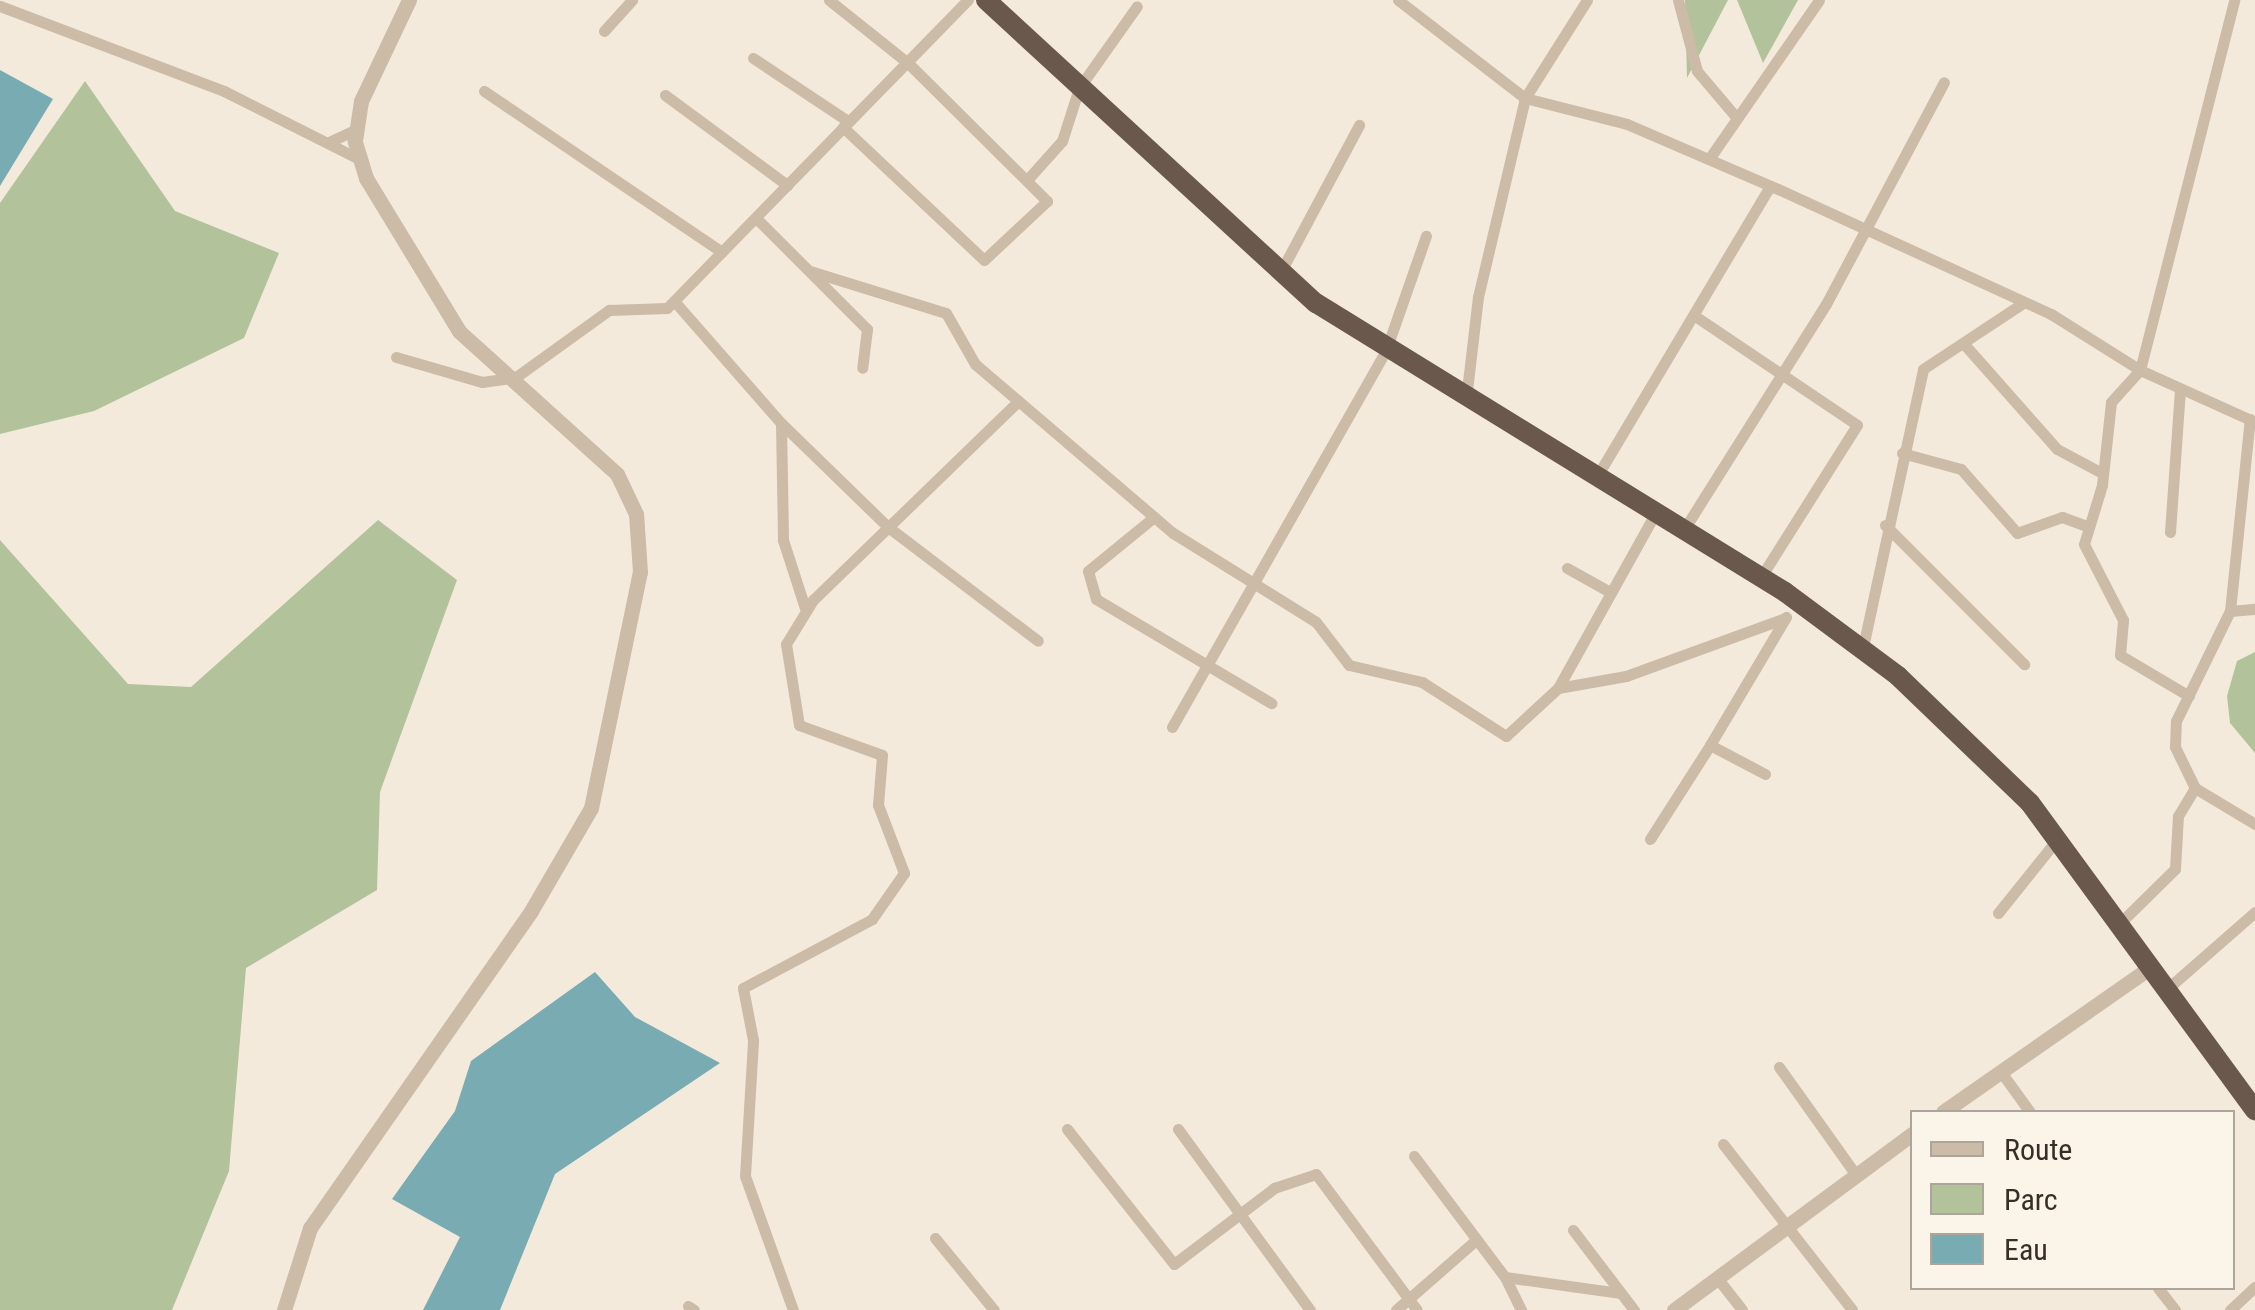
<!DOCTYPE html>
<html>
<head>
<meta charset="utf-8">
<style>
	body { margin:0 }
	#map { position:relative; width:2255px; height:1310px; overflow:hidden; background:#f3eadc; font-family:"Roboto Condensed",sans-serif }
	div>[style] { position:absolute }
	.green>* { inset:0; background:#b2c39b }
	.water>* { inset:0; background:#79abb2 }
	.minor>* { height:11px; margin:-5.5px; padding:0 5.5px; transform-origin:5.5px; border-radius:5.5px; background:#ccbba7 }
	.tertiary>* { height:15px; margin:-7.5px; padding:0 7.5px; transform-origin:7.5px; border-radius:7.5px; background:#ccbba7 }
	.trunk>* { height:20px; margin:-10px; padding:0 10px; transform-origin:10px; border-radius:10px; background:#6a584c }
	span { translate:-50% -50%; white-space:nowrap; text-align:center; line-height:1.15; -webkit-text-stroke:10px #fbf4e9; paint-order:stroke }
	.legend { position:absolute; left:1910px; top:1110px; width:325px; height:180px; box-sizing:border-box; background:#fbf4e9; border:2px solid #ada59c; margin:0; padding:12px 18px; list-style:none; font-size:30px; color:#382e28 }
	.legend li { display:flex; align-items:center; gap:20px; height:50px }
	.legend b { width:50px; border:2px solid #ada59c }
</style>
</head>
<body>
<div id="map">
	<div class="green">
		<i style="clip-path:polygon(1685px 0,1728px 0,1687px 78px)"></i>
		<i style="clip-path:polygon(1737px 0,1798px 0,1763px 63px)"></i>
		<i style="clip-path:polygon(85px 81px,175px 211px,279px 253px,244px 338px,94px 411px,0 434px,0 203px)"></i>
		<i style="clip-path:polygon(378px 520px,457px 580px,380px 792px,377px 890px,246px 968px,229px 1171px,172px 1310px,0 1310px,0 540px,128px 684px,191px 687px)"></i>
		<i style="clip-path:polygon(2255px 652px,2255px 753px,2230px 723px,2227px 696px,2237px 661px)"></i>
	</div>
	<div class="water">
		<i style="clip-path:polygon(0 70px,53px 99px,0 186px)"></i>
		<i style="clip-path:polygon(595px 972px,635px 1017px,720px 1063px,555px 1174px,500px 1310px,423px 1310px,460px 1237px,392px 1199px,455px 1111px,471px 1061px)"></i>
	</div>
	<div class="minor">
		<i style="left:829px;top:0;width:101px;rotate:38.6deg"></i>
		<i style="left:908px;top:63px;width:196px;rotate:44.8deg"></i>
		<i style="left:1047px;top:201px;width:86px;rotate:136.9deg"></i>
		<i style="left:984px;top:260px;width:194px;rotate:-136.7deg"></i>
		<i style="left:1398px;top:0;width:160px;rotate:37.7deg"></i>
		<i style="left:1525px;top:98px;width:105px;rotate:14.3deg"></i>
		<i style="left:1627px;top:124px;width:164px;rotate:23.3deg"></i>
		<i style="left:1778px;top:189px;width:300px;rotate:24.6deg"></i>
		<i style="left:2051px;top:314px;width:105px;rotate:32.2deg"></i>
		<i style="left:2140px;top:370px;width:126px;rotate:24.3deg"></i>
		<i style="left:1678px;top:0;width:73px;rotate:75deg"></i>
		<i style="left:1697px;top:71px;width:60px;rotate:49.7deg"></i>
		<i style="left:0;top:6px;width:240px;rotate:20.8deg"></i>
		<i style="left:224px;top:91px;width:151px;rotate:26.7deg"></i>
		<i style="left:604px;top:31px;width:42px;rotate:-47.9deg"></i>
		<i style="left:753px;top:58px;width:114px;rotate:33.6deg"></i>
		<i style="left:484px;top:91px;width:287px;rotate:34.1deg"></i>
		<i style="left:665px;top:95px;width:152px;rotate:36.4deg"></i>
		<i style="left:329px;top:142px;width:29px;rotate:-25deg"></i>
		<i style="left:1709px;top:159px;width:193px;rotate:-55.3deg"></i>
		<i style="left:1027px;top:180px;width:52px;rotate:-48.1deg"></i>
		<i style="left:1062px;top:141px;width:56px;rotate:-72.2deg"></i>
		<i style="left:1079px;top:88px;width:100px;rotate:-54.7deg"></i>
		<i style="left:756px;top:218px;width:157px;rotate:45deg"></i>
		<i style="left:867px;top:329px;width:39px;rotate:97deg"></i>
		<i style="left:810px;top:271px;width:142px;rotate:17.2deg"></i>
		<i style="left:946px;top:313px;width:59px;rotate:60.4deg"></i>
		<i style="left:975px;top:364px;width:260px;rotate:40.5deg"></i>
		<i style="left:1173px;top:533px;width:168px;rotate:31.9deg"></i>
		<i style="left:1316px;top:622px;width:54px;rotate:52.5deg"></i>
		<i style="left:1349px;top:665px;width:75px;rotate:13.1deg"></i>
		<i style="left:1422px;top:682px;width:100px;rotate:32.7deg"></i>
		<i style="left:1506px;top:736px;width:71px;rotate:-42.7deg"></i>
		<i style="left:1558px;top:688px;width:69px;rotate:-10deg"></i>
		<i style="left:1626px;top:676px;width:169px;rotate:-20deg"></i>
		<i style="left:1280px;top:273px;width:168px;rotate:-61.9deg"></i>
		<i style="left:675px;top:302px;width:161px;rotate:48.8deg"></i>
		<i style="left:781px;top:423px;width:117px;rotate:89deg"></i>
		<i style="left:783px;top:540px;width:71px;rotate:72.1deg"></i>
		<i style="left:1695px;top:316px;width:195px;rotate:33.9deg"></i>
		<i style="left:1857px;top:425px;width:180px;rotate:122.3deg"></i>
		<i style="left:1964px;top:344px;width:140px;rotate:48.5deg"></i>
		<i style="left:2057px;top:449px;width:51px;rotate:28.1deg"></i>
		<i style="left:396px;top:357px;width:90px;rotate:16.2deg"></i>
		<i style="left:482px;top:382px;width:34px;rotate:-8deg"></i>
		<i style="left:516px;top:377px;width:115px;rotate:-35.8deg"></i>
		<i style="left:609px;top:310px;width:58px;rotate:-2deg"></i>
		<i style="left:667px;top:308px;width:431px;rotate:-45.7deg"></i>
		<i style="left:1466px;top:399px;width:103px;rotate:-83.3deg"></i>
		<i style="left:1478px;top:297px;width:204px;rotate:-76.7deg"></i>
		<i style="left:1525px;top:98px;width:116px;rotate:-57.7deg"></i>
		<i style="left:781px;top:423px;width:149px;rotate:44.2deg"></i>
		<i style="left:888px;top:527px;width:188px;rotate:37.2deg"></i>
		<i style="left:1902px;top:453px;width:61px;rotate:15.2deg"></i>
		<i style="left:1961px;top:469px;width:85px;rotate:48.8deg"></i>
		<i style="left:2017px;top:533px;width:48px;rotate:-19.6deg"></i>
		<i style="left:2062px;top:517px;width:27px;rotate:20deg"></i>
		<i style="left:1596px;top:478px;width:340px;rotate:-59.2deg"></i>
		<i style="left:1154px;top:517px;width:85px;rotate:140.7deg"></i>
		<i style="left:1088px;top:571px;width:29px;rotate:74deg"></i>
		<i style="left:1096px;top:599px;width:204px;rotate:30.7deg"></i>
		<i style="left:1885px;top:525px;width:197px;rotate:45deg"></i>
		<i style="left:1683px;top:531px;width:268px;rotate:-57.8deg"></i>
		<i style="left:1826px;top:304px;width:251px;rotate:-62deg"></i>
		<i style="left:2170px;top:532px;width:142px;rotate:-86deg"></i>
		<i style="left:1567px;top:568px;width:49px;rotate:29.2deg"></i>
		<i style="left:2230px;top:611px;width:25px;rotate:-5deg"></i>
		<i style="left:1863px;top:647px;width:284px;rotate:-77.8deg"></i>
		<i style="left:1923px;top:369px;width:120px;rotate:-33.4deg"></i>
		<i style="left:1558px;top:688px;width:199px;rotate:-60.9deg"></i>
		<i style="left:2189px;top:696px;width:80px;rotate:-149.3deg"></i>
		<i style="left:2120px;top:655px;width:35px;rotate:-85deg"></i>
		<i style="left:2123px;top:620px;width:85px;rotate:-117.2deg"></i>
		<i style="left:2084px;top:544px;width:62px;rotate:-73deg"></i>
		<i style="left:2102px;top:485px;width:83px;rotate:-83.8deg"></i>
		<i style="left:2111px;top:402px;width:43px;rotate:-47.8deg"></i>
		<i style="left:2140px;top:370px;width:382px;rotate:-75.7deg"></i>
		<i style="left:1172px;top:727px;width:434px;rotate:-60.4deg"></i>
		<i style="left:1386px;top:350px;width:121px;rotate:-70.7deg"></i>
		<i style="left:1765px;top:774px;width:62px;rotate:-152.2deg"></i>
		<i style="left:1710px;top:745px;width:149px;rotate:-59.3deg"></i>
		<i style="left:2195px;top:788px;width:70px;rotate:31deg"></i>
		<i style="left:1650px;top:839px;width:112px;rotate:-57.4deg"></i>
		<i style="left:1998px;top:913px;width:96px;rotate:-51.3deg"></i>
		<i style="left:2120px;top:923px;width:77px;rotate:-44.5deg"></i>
		<i style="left:2175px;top:869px;width:53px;rotate:-86.8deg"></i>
		<i style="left:2178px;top:816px;width:33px;rotate:-59deg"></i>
		<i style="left:2195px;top:788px;width:46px;rotate:-116deg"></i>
		<i style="left:2175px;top:747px;width:26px;rotate:-88deg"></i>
		<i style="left:2176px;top:721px;width:123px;rotate:-63.9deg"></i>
		<i style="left:2230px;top:611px;width:193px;rotate:-84.1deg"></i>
		<i style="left:2167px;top:989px;width:117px;rotate:-41.2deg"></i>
		<i style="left:1779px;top:1067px;width:133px;rotate:54.5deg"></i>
		<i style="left:2001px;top:1072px;width:49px;rotate:54.1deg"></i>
		<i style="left:1067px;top:1129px;width:172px;rotate:51.6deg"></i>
		<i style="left:1174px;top:1264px;width:126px;rotate:-37.2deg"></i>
		<i style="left:1274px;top:1188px;width:44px;rotate:-18.4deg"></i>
		<i style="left:1316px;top:1174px;width:169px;rotate:53.4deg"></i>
		<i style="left:1178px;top:1129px;width:224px;rotate:53.9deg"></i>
		<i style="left:1723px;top:1144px;width:210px;rotate:52.1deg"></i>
		<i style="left:1414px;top:1156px;width:151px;rotate:53.1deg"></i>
		<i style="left:1505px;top:1277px;width:117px;rotate:7.9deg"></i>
		<i style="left:1573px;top:1230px;width:101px;rotate:52.7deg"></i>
		<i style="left:935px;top:1238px;width:93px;rotate:50.7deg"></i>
		<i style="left:1505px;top:1277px;width:37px;rotate:64deg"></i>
		<i style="left:1718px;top:1279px;width:39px;rotate:52deg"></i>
		<i style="left:2158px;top:1288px;width:28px;rotate:52deg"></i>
		<i style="left:688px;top:1306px;width:7px;rotate:34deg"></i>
		<i style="left:793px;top:1310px;width:142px;rotate:-109.7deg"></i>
		<i style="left:745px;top:1176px;width:136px;rotate:-86.6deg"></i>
		<i style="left:753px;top:1040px;width:53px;rotate:-100.9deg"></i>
		<i style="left:743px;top:988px;width:146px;rotate:-28.1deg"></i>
		<i style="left:872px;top:919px;width:56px;rotate:-55.2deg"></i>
		<i style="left:904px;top:873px;width:73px;rotate:-110.9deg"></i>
		<i style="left:878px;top:805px;width:50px;rotate:-85.4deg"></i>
		<i style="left:882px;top:755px;width:88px;rotate:-160.1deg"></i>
		<i style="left:799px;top:725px;width:82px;rotate:-99.1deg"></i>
		<i style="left:786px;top:644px;width:52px;rotate:-58.5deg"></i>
		<i style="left:813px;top:600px;width:286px;rotate:-44.1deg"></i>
		<i style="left:1396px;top:1310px;width:106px;rotate:-41.2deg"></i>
		<i style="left:2230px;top:1310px;width:34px;rotate:-43deg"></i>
	</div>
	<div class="tertiary">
		<i style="left:1943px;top:1112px;width:254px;rotate:-34.9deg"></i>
		<i style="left:284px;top:1310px;width:86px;rotate:-72.4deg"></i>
		<i style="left:310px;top:1228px;width:386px;rotate:-55.1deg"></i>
		<i style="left:531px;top:911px;width:119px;rotate:-59.8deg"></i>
		<i style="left:591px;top:808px;width:241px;rotate:-78.3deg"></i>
		<i style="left:640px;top:572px;width:58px;rotate:-93.9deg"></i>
		<i style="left:636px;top:514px;width:44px;rotate:-115.4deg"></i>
		<i style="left:617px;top:474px;width:213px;rotate:-137.9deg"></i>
		<i style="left:459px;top:331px;width:179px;rotate:-121.3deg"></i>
		<i style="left:366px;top:178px;width:39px;rotate:-107deg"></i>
		<i style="left:355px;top:141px;width:40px;rotate:-81.5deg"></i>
		<i style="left:361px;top:101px;width:112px;rotate:-64.6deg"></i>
		<i style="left:1674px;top:1310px;width:296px;rotate:-36.5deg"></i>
	</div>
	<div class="trunk">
		<i style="left:986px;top:0;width:448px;rotate:42.6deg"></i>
		<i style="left:1316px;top:303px;width:551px;rotate:31.64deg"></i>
		<i style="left:1785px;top:592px;width:141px;rotate:36.6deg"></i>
		<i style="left:1898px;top:676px;width:183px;rotate:43.9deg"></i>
		<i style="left:2030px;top:803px;width:381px;rotate:53.8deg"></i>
	</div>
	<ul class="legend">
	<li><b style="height:12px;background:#ccbba7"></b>Route</li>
	<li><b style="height:28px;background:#b2c39b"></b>Parc</li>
	<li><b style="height:28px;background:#79abb2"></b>Eau</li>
	</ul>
</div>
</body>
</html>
